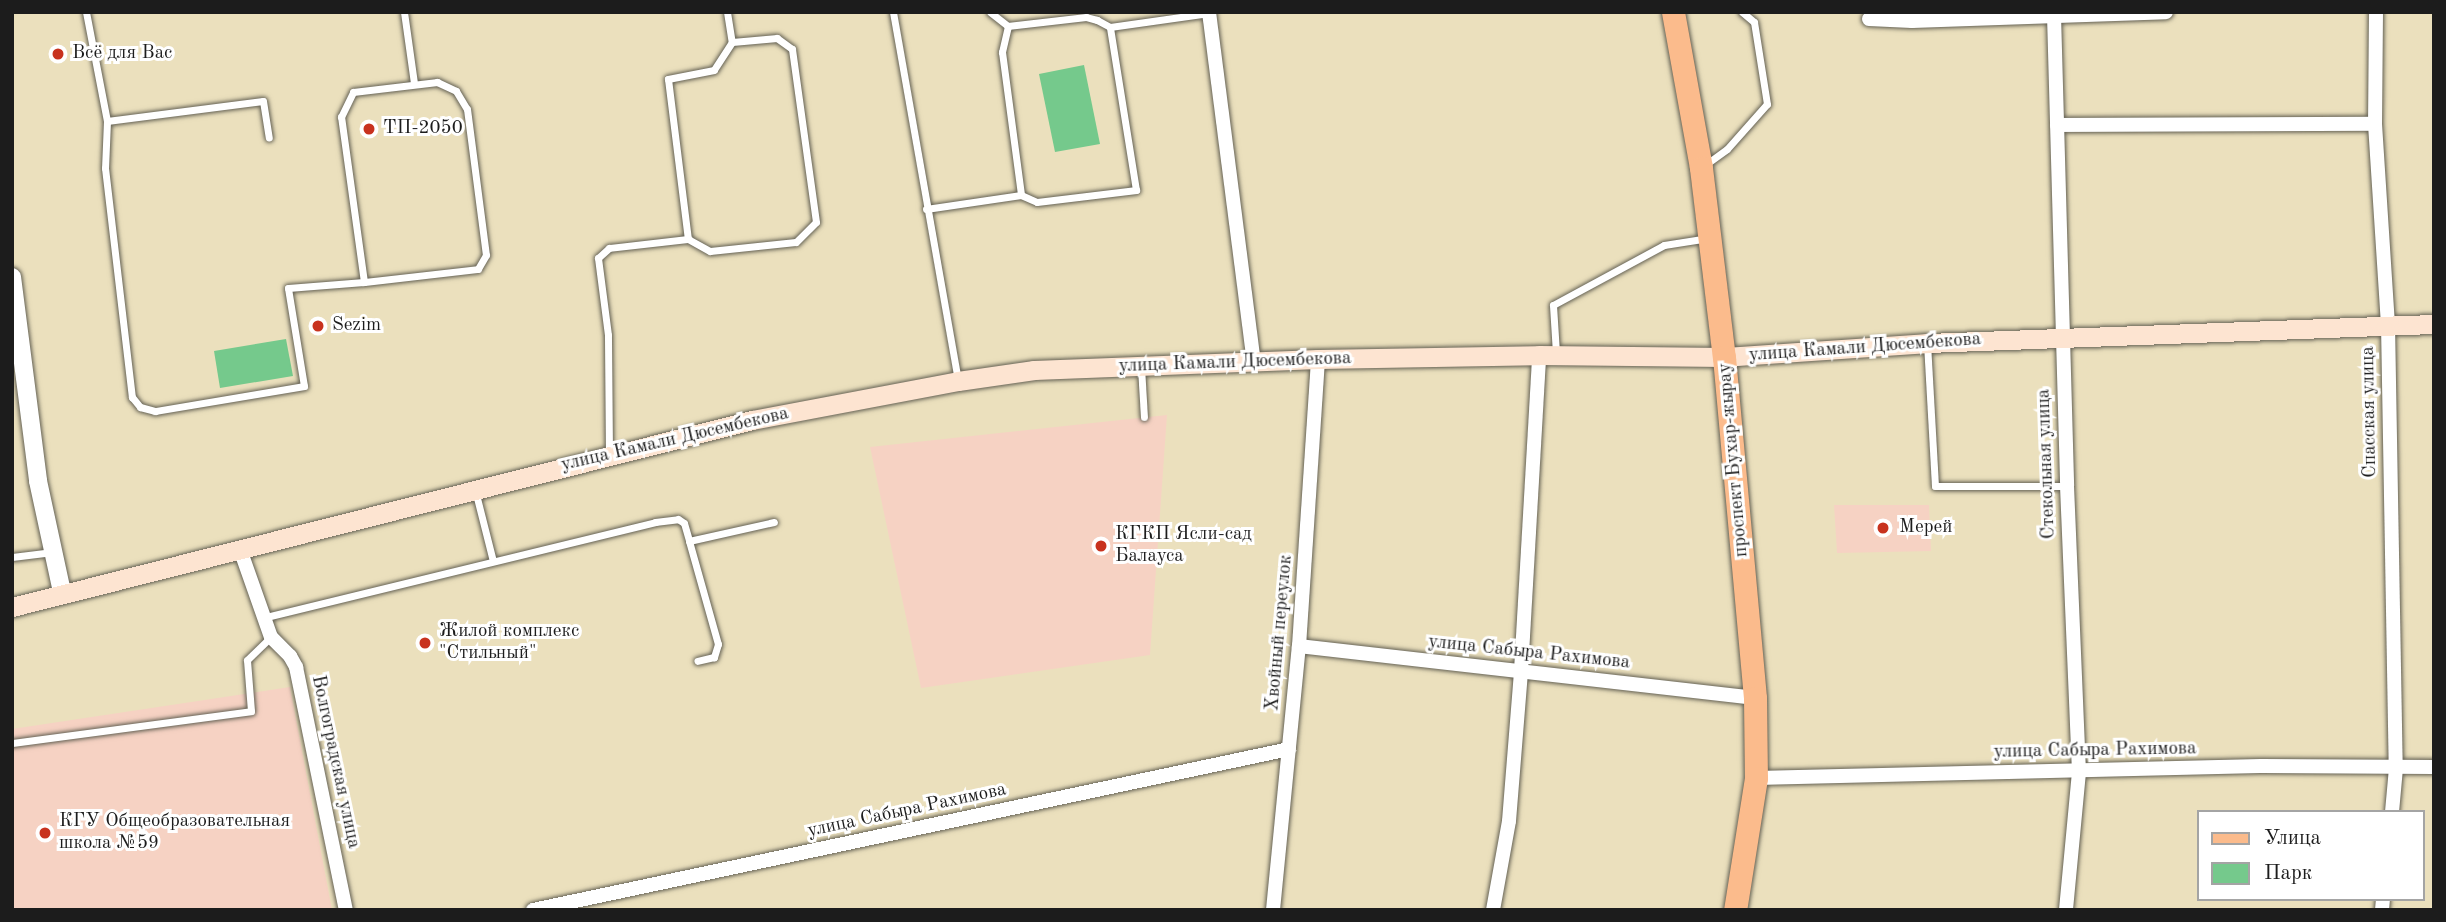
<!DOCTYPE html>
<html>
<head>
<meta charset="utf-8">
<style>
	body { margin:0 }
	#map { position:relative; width:2446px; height:922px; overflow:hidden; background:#ebe0bd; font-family:"Old Standard TT",serif }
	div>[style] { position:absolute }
	.built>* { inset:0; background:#f6d2c3 }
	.green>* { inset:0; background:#75c98c }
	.roads { filter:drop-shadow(0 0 2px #646154) drop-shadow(0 0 2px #646154) }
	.service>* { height:7px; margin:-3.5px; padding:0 3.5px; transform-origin:3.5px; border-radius:3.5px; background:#fff }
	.minor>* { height:14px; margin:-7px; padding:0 7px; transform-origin:7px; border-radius:7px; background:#fff }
	.tertiary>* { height:18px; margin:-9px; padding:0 9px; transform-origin:9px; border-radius:9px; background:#fff }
	.secondary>* { height:19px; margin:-9.5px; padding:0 9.5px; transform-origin:9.5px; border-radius:9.5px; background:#fde4d1 }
	.primary>* { height:23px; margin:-11.5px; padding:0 11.5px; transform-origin:11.5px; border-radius:11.5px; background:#fbbb8c }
	.dots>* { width:19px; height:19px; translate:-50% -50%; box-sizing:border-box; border:4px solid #fff; border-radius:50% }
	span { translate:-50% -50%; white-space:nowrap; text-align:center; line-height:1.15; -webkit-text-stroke:6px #fff; paint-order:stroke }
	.poi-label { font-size:19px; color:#1c1c1c }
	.left { translate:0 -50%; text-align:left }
	.street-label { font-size:19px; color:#1c1c1c }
	.frame { position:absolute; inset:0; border:14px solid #1c1c1c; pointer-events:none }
	.legend { position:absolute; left:2197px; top:810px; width:228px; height:91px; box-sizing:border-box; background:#fff; border:2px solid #a4a4a4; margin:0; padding:9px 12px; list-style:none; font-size:21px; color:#1c1c1c }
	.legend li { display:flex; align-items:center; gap:14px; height:35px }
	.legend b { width:35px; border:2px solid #a4a4a4 }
</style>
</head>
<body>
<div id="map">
	<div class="built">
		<i style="clip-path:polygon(1167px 415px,1150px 655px,921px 688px,870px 447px)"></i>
		<i style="clip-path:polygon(1834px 505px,1929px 505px,1931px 551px,1837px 553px)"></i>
		<i style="clip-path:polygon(290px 687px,332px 910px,12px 910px,12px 729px)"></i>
	</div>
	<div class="green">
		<i style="clip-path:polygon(1084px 65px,1100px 144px,1055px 152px,1039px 74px)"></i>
		<i style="clip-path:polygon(286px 339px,293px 376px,220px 388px,214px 351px)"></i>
	</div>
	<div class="roads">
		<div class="service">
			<i style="left:86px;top:12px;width:111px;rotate:79.1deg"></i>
			<i style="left:107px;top:121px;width:47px;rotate:92.4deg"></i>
			<i style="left:105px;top:168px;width:231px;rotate:83.3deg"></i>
			<i style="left:132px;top:397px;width:13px;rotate:51deg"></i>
			<i style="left:140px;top:407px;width:16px;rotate:15deg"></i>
			<i style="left:155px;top:411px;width:151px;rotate:-9.5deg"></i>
			<i style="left:304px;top:386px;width:99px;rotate:-99.3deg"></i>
			<i style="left:288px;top:288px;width:76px;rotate:-4.5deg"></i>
			<i style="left:404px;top:12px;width:72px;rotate:82deg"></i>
			<i style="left:727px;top:12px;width:30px;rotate:81deg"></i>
			<i style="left:732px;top:42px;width:33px;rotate:123deg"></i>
			<i style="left:714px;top:70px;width:47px;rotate:168.9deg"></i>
			<i style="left:668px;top:79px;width:161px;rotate:82.9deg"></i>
			<i style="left:688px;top:239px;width:25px;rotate:29deg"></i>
			<i style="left:710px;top:251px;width:86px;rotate:-6deg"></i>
			<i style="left:796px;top:242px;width:28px;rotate:-45deg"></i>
			<i style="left:816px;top:222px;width:175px;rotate:-97.9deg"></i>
			<i style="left:792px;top:49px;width:19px;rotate:-144deg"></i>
			<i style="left:777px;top:38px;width:45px;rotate:174.9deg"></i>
			<i style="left:893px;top:12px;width:374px;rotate:80deg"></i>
			<i style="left:990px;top:12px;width:23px;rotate:38deg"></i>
			<i style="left:1110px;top:27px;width:100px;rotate:-8deg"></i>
			<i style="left:437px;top:82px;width:21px;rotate:25deg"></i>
			<i style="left:456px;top:91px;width:21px;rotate:59deg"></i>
			<i style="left:467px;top:109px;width:147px;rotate:82.6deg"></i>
			<i style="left:486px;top:255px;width:16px;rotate:120deg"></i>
			<i style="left:478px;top:269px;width:115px;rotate:173.5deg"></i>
			<i style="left:364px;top:282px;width:167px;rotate:-97.9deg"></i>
			<i style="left:341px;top:117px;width:28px;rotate:-64deg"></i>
			<i style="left:353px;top:92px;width:85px;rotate:-6.8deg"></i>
			<i style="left:107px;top:121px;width:157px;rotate:-7.3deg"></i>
			<i style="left:263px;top:101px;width:37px;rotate:81deg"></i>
			<i style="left:1705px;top:165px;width:27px;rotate:-36deg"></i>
			<i style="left:1727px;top:149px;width:60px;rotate:-48.4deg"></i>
			<i style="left:1767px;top:104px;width:83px;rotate:-99deg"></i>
			<i style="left:1754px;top:22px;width:16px;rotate:-140deg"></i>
			<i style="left:926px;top:209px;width:96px;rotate:-8.4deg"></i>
			<i style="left:1021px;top:195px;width:17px;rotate:24deg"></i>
			<i style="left:1037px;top:202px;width:100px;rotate:-6.9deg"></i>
			<i style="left:1136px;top:190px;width:165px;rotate:-99.1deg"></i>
			<i style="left:1110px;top:27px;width:15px;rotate:-152deg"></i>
			<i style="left:1097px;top:20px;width:11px;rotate:-165deg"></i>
			<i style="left:1086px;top:17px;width:79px;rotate:173.4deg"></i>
			<i style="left:1008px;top:26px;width:27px;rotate:103deg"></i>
			<i style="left:1002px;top:52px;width:144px;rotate:82.4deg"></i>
			<i style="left:1927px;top:343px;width:143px;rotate:86.8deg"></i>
			<i style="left:1935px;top:486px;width:132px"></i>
			<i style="left:1556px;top:353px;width:48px;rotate:-93.6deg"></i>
			<i style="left:1553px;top:305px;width:126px;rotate:-28.4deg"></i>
			<i style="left:1664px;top:245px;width:45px;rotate:-9deg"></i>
			<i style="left:1141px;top:367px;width:50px;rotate:86.6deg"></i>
			<i style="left:609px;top:454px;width:119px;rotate:-90.5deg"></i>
			<i style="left:608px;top:335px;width:78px;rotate:-97.4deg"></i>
			<i style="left:598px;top:258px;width:15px;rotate:-42deg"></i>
			<i style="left:609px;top:248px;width:80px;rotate:-6.5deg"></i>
			<i style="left:475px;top:490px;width:73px;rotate:75.8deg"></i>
			<i style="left:689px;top:541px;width:107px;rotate:74.3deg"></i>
			<i style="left:718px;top:644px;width:14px;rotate:107deg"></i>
			<i style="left:714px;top:657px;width:17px;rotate:167deg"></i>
			<i style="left:12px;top:557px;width:39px;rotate:-7deg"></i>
			<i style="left:262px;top:618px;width:405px;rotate:-13.7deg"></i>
			<i style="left:655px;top:522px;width:23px;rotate:-7deg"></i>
			<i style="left:678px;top:519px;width:7px;rotate:34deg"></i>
			<i style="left:684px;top:523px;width:19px;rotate:74deg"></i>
			<i style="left:689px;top:541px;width:87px;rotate:-12.6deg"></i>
			<i style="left:12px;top:743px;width:241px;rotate:-7.6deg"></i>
			<i style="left:251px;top:711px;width:51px;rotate:-94.5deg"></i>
			<i style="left:247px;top:660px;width:33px;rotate:-44deg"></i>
		</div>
		<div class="minor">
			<i style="left:1209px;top:12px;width:352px;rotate:82.7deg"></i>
			<i style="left:2376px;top:12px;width:112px;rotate:90.5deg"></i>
			<i style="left:2375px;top:124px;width:200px;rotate:86.3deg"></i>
			<i style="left:2388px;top:324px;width:444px;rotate:89deg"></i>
			<i style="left:2396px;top:768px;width:44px;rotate:95.2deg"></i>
			<i style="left:2054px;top:15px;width:471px;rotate:88.4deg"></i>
			<i style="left:2067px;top:486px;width:286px;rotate:87.6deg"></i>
			<i style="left:2079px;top:772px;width:139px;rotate:95.4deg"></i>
			<i style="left:1869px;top:19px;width:43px;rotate:2.7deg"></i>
			<i style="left:1912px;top:21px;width:254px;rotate:-2deg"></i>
			<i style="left:2057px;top:125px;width:318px;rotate:-0.2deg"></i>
			<i style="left:241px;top:552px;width:90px;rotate:70.6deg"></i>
			<i style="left:271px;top:637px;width:27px;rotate:45deg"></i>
			<i style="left:290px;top:656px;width:13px;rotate:61deg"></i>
			<i style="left:296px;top:667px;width:248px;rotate:78.4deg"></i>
			<i style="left:1299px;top:646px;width:459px;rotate:6.5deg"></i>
			<i style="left:1756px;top:778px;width:506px;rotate:-1.36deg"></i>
			<i style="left:2262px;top:766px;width:172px;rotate:0.3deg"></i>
			<i style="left:533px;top:910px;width:773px;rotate:-12.02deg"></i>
			<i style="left:1273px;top:910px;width:265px;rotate:-84.4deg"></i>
			<i style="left:1299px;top:646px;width:288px;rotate:-86.2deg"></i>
			<i style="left:1493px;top:910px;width:90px;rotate:-79.8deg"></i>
			<i style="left:1509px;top:821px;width:150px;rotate:-85.4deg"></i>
			<i style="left:1521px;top:671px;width:317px;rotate:-86.7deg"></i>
			<i style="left:2382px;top:910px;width:11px;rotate:-85deg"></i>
		</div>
		<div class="tertiary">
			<i style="left:12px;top:277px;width:206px;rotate:82.7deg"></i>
			<i style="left:38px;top:481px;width:114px;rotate:77.8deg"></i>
		</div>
		<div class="secondary">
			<i style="left:12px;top:607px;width:763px;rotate:-14.18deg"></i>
			<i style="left:752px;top:420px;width:210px;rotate:-10.7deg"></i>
			<i style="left:958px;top:381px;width:77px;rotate:-8.2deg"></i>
			<i style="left:1034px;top:370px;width:284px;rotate:-2.2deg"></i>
			<i style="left:1318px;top:359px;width:221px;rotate:-1deg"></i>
			<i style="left:1539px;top:355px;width:185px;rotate:0.6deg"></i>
			<i style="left:1724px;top:357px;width:203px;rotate:-3.9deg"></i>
			<i style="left:1927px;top:343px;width:507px;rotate:-2.15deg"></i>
		</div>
		<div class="primary">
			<i style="left:1673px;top:12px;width:158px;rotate:79.8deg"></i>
			<i style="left:1701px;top:168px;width:190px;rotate:83.1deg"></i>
			<i style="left:1724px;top:357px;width:342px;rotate:84.8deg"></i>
			<i style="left:1755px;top:698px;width:80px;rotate:89.3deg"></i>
			<i style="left:1756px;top:778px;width:134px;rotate:99deg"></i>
		</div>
	</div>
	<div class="dots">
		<i style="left:58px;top:54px;background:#c8321e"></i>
		<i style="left:369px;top:129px;background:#c8321e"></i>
		<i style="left:318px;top:326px;background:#c8321e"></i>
		<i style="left:1883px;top:528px;background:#c8321e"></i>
		<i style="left:1101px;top:546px;background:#c8321e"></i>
		<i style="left:425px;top:643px;background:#c8321e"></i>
		<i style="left:45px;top:833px;background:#c8321e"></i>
	</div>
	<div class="poi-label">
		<span class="left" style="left:72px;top:54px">Всё для Вас</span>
		<span class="left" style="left:383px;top:129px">ТП-2050</span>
		<span class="left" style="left:332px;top:326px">Sezim</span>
		<span class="left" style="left:1899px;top:528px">Мерей</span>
		<span class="left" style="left:1115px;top:546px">КГКП Ясли-сад<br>Балауса</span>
		<span class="left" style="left:439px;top:643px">Жилой комплекс<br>"Стильный"</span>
		<span class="left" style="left:59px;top:833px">КГУ Общеобразовательная<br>школа №59</span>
	</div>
	<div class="street-label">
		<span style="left:1865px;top:348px;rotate:-4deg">улица Камали Дюсембекова</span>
		<span style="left:1235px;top:363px;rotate:-2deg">улица Камали Дюсембекова</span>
		<span style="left:2370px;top:412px;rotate:-91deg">Спасская улица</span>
		<span style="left:675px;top:440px;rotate:-13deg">улица Камали Дюсембекова</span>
		<span style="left:1734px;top:460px;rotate:-95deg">проспект Бухар-жырау</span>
		<span style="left:2047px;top:464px;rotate:-92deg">Стекольная улица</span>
		<span style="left:1280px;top:633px;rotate:-85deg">Хвойный переулок</span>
		<span style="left:1529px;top:653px;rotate:6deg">улица Сабыра Рахимова</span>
		<span style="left:2095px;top:751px;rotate:-1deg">улица Сабыра Рахимова</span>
		<span style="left:335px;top:762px;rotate:78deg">Волгоградская улица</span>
		<span style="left:907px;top:811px;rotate:-12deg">улица Сабыра Рахимова</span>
	</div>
	<div class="frame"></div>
	<ul class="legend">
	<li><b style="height:9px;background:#fbbb8c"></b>Улица</li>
	<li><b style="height:19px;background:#75c98c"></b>Парк</li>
	</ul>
</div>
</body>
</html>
